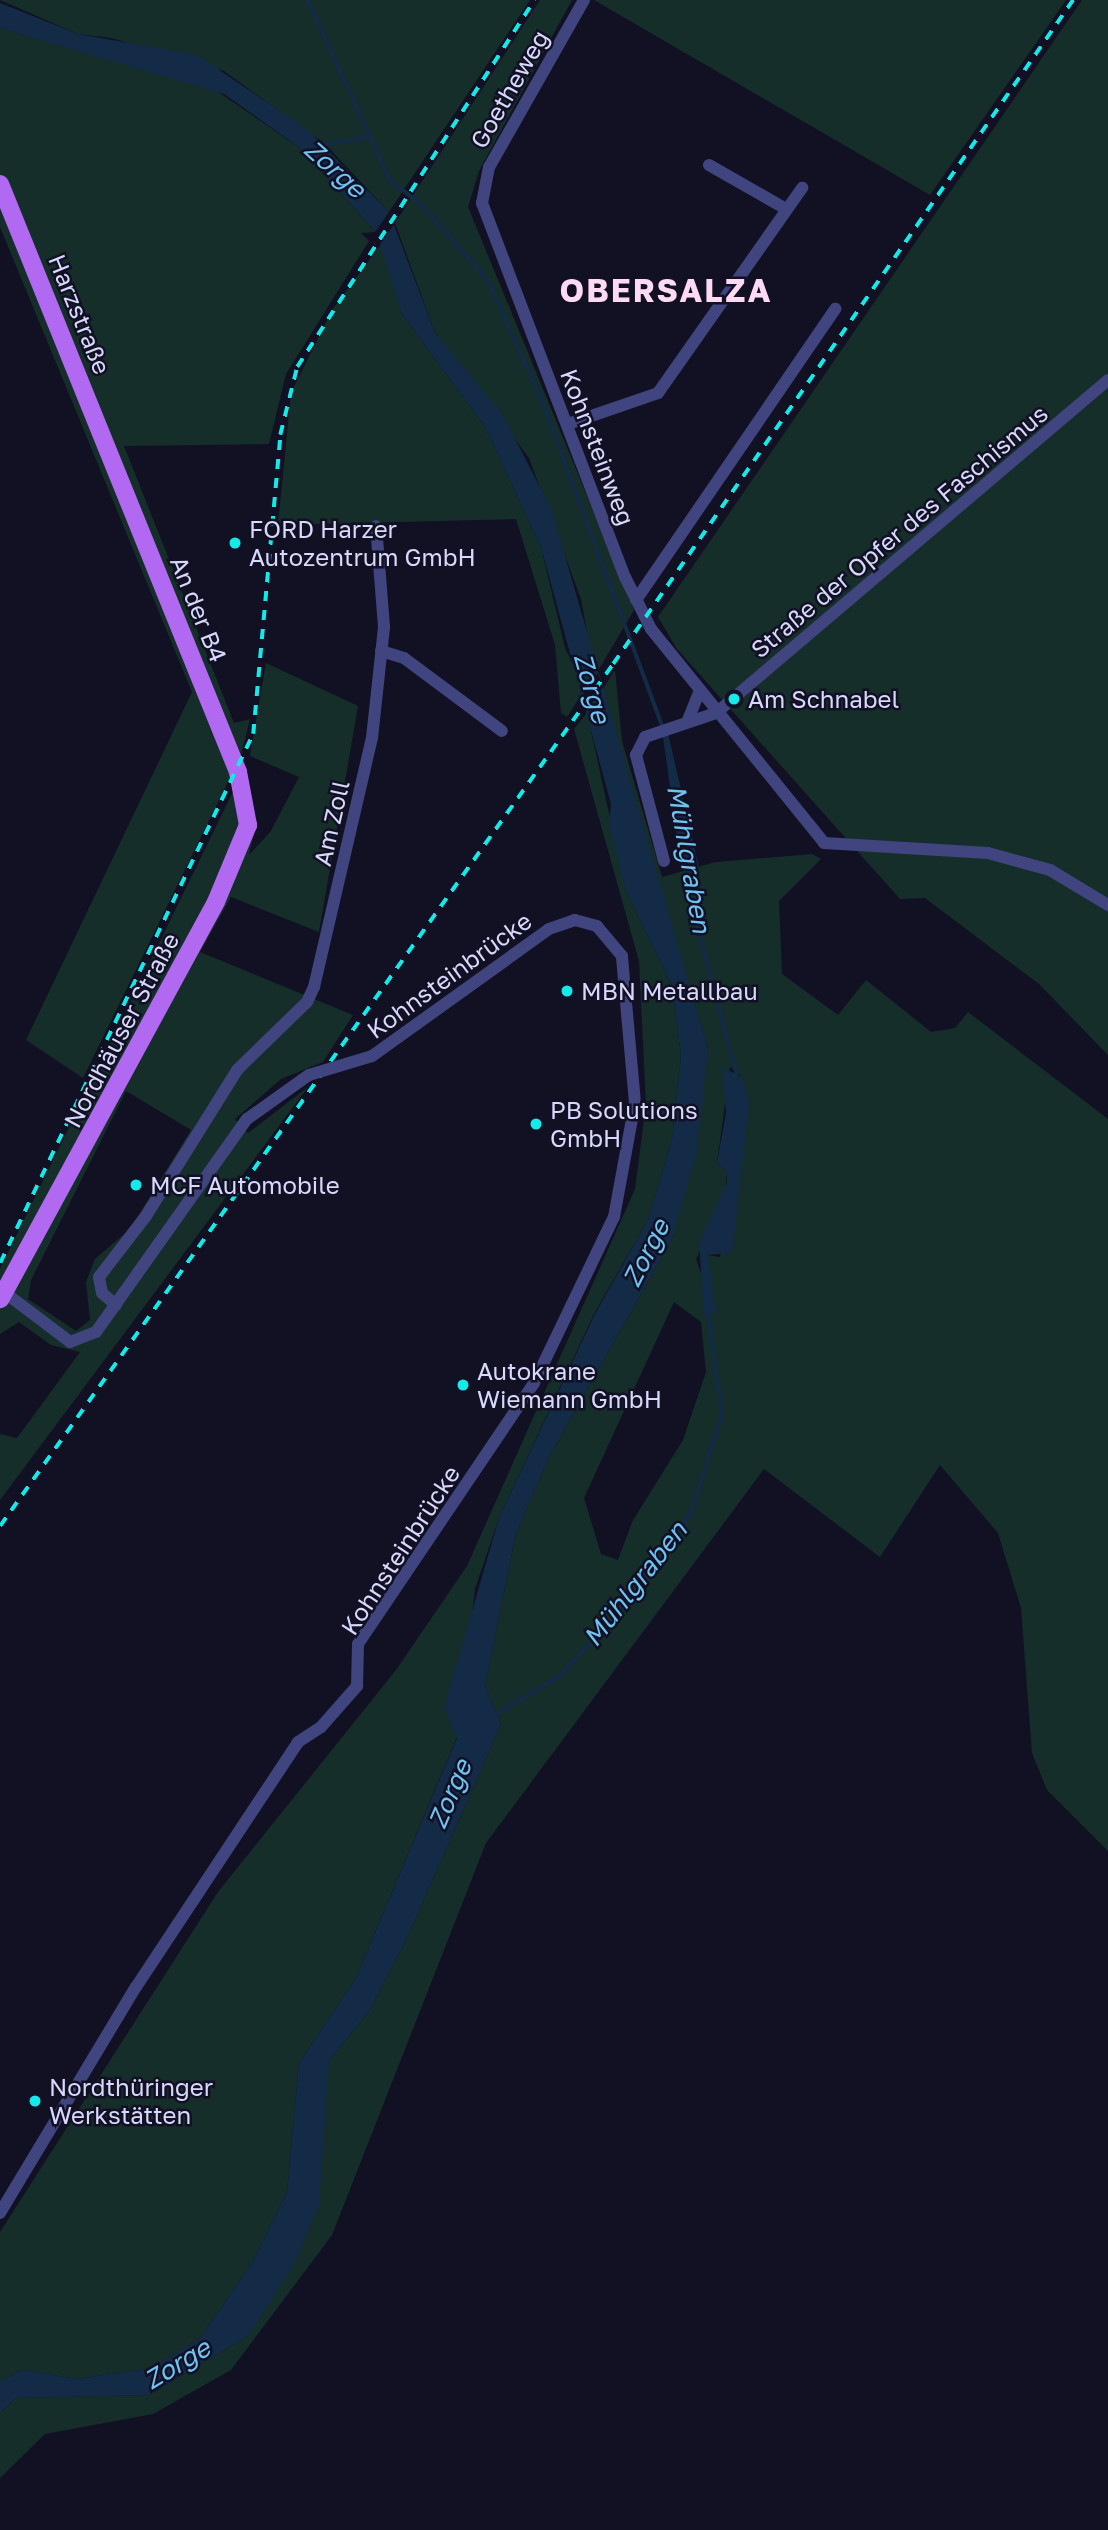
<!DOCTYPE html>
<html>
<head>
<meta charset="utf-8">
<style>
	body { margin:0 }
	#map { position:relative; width:1108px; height:2530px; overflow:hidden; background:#121124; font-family:"Golos Text",sans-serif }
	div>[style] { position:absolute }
	.green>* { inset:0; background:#152e2a }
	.water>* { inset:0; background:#132b47 }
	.pier>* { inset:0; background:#121124 }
	.stream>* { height:3.5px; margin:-1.75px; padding:0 1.75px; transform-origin:1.75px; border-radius:1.75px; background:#132b47 }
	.minor>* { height:12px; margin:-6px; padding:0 6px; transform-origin:6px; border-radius:6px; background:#40447f }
	.primary>* { height:18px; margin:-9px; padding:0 9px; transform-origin:9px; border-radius:9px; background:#b169f2 }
	.rail>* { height:3.5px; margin-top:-1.75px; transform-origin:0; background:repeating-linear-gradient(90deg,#15eaea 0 10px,transparent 0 19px) }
	.minor-bridge>* { height:12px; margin:-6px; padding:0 6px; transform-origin:6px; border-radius:6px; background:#40447f }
	.dots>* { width:19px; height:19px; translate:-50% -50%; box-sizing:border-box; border:4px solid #121124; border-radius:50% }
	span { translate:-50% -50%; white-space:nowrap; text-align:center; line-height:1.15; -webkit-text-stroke:5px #121124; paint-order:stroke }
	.street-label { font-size:24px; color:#d8d8fc }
	.poi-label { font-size:24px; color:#d8d8fc }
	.left { translate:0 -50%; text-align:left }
	.water-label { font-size:26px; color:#6fc2f2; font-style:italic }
	.district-label { font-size:32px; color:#fcdaf3; font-weight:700; letter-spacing:2px }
</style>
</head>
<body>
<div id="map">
	<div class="green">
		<i style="clip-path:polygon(0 0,530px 0,389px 212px,326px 145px,224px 71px,111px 38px,78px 34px)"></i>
		<i style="clip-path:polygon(540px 0,572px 0,479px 171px,468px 207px,634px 610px,595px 676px,581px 599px,529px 458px,435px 333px,395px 223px)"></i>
		<i style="clip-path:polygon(594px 0,1066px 0,930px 195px)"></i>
		<i style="clip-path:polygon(1082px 0,1108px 0,1108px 1055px,1039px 984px,925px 898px,900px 899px,677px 649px,658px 617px)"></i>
		<i style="clip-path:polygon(0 28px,211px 87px,300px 148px,376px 232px,361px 233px,369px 241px,286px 374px,269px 444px,124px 446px,234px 723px,250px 719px,241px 755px,83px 1078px,26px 1040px,192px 692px,0 227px)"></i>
		<i style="clip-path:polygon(382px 243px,402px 314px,485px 427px,541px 547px,565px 648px,578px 675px,581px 695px,567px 717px,561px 713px,555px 645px,516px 519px,278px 525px,291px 393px,332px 310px)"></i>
		<i style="clip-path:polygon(evenodd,266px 663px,358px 706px,319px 932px,231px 897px,200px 952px,353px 1015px,323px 1062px,281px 1079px,235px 1119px,248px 1133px,308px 1087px,0 1500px,0 1434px,17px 1438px,80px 1352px,51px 1345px,19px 1322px,0 1334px,0 1269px,245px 767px,256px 825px,249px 855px,271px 831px,299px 777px,250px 756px,266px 663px,126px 1091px,191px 1130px,130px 1229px,95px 1259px,86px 1282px,90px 1320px,76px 1331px,28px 1299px,31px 1280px,126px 1091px)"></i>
		<i style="clip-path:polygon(evenodd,615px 670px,622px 741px,662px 877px,716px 862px,812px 854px,821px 859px,779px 901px,782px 974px,838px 1015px,866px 980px,931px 1032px,955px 1028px,968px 1012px,1108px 1119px,1108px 1851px,1047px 1790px,1032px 1753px,1021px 1608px,998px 1533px,940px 1465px,880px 1557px,764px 1469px,486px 1843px,332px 2235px,231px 2370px,153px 2414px,45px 2434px,0 2478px,0 2413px,16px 2398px,149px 2395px,248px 2336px,321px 2118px,329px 2061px,370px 2010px,407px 1938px,501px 1724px,485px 1686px,516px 1533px,549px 1457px,673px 1237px,708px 1049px,601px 692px,615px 670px,730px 1067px,742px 1077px,744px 1099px,720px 1257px,707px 1255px,715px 1313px,696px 1259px,725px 1196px,727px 1171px,717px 1163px,730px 1067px,615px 670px,674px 1302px,701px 1322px,706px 1372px,683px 1440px,632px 1522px,618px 1560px,601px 1554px,584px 1498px,674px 1302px)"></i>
		<i style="clip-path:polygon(587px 713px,626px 891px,672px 986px,681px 1056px,672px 1140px,648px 1220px,594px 1314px,499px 1518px,475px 1589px,457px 1737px,356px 1978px,299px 2063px,287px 2192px,252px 2263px,200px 2338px,152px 2368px,77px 2379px,23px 2370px,0 2381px,0 2232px,218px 1892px,396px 1670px,467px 1566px,635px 1189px,646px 1104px,639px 961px,574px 729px)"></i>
	</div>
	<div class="water">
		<i style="clip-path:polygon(0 3px,78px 34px,197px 55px,308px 130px,389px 212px,435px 333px,503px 415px,552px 511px,708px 1049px,697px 1150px,673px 1237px,549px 1457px,516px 1533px,485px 1686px,501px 1724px,407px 1938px,370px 2010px,329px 2061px,319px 2205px,293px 2266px,248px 2336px,149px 2395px,16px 2398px,0 2413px,0 2381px,23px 2370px,77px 2379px,152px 2368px,200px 2338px,252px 2263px,287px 2192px,299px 2063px,356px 1978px,457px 1738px,444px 1708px,499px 1518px,595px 1314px,648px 1220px,672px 1140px,681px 1056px,672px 986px,626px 891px,609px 824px,611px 804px,541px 547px,485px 427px,402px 314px,376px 232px,300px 148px,224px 94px,0 28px)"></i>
		<i style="clip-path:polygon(667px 729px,699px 867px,682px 871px,662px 730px)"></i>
		<i style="clip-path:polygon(722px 1067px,742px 1077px,749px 1104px,732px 1253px,708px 1255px,716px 1313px,704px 1315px,699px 1242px,727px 1183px,727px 1171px,717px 1163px,726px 1112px)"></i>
	</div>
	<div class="pier">
		<i style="clip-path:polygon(391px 209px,397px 220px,379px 246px,373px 235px)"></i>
		<i style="clip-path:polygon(598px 673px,603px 687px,584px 714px,579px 700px)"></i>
	</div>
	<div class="stream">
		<i style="left:308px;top:0;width:198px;rotate:65.5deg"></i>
		<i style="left:390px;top:180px;width:42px;rotate:38.2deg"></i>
		<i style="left:423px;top:206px;width:98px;rotate:48.7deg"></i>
		<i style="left:488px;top:280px;width:132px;rotate:65.8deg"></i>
		<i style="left:542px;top:400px;width:349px;rotate:69.7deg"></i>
		<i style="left:322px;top:145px;width:47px;rotate:-9.9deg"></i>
		<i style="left:689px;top:866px;width:42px;rotate:84.6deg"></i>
		<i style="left:693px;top:908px;width:173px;rotate:75.2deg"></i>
		<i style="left:493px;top:1716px;width:78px;rotate:-30.8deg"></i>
		<i style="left:560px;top:1676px;width:105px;rotate:-47.7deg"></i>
		<i style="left:631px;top:1598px;width:104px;rotate:-54.8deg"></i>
		<i style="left:691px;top:1513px;width:104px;rotate:-72.6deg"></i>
		<i style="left:722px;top:1414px;width:102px;rotate:-97.9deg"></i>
	</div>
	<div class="minor">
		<i style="left:584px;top:0;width:192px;rotate:119.6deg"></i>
		<i style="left:489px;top:167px;width:37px;rotate:101deg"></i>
		<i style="left:482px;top:203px;width:400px;rotate:69.1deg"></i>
		<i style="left:625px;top:577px;width:58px;rotate:63.4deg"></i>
		<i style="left:651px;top:629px;width:275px;rotate:51deg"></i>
		<i style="left:824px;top:843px;width:164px;rotate:3.5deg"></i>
		<i style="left:988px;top:853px;width:64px;rotate:15.3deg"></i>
		<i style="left:1050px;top:870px;width:68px;rotate:31.1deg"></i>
		<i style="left:709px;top:165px;width:89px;rotate:29.7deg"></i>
		<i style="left:568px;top:424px;width:95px;rotate:-19deg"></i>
		<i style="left:658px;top:393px;width:251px;rotate:-54.9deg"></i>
		<i style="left:636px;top:600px;width:353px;rotate:-55.6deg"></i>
		<i style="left:381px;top:651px;width:24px;rotate:17deg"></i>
		<i style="left:404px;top:658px;width:122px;rotate:36.7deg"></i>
		<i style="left:688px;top:720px;width:29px;rotate:-68deg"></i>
		<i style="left:664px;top:861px;width:110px;rotate:-104.8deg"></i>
		<i style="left:636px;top:755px;width:20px;rotate:-63deg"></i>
		<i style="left:645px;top:737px;width:75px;rotate:-18.7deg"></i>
		<i style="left:716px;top:713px;width:514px;rotate:-40.35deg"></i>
		<i style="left:0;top:1289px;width:88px;rotate:37.1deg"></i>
		<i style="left:70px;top:1342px;width:28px;rotate:-21deg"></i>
		<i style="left:96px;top:1332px;width:261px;rotate:-54.7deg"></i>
		<i style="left:247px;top:1119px;width:76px;rotate:-35.4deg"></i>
		<i style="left:116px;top:1305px;width:18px;rotate:-139deg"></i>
		<i style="left:102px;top:1293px;width:16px;rotate:-101deg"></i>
		<i style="left:99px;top:1277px;width:77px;rotate:-52.4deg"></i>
		<i style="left:146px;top:1216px;width:173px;rotate:-58deg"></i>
		<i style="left:238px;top:1069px;width:96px;rotate:-44.2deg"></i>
		<i style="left:307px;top:1002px;width:17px;rotate:-65deg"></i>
		<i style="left:314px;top:987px;width:256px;rotate:-76.9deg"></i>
		<i style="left:372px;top:738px;width:112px;rotate:-83.8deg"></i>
		<i style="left:384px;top:627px;width:101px;rotate:-94.5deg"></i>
		<i style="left:0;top:2213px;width:264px;rotate:-59deg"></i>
		<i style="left:136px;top:1987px;width:294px;rotate:-56.5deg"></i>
		<i style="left:298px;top:1742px;width:27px;rotate:-33deg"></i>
		<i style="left:321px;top:1727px;width:55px;rotate:-48.7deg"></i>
		<i style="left:357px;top:1686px;width:42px;rotate:-88.6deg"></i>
		<i style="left:358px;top:1644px;width:315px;rotate:-56deg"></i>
		<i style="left:534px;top:1383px;width:184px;rotate:-64.3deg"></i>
		<i style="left:614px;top:1217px;width:116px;rotate:-79.6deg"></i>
		<i style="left:635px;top:1103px;width:148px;rotate:-95.1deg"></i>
		<i style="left:622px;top:956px;width:39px;rotate:-130deg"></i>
		<i style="left:597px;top:926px;width:23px;rotate:-165deg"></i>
		<i style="left:575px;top:920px;width:28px;rotate:161deg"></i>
		<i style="left:549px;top:929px;width:218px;rotate:144.3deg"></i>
	</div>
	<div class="primary">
		<i style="left:0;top:184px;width:634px;rotate:67.96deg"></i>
		<i style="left:238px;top:772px;width:54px;rotate:79.3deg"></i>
		<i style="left:248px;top:825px;width:83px;rotate:112.6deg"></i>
		<i style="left:216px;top:902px;width:452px;rotate:118.5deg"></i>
	</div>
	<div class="rail">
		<i style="left:0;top:1263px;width:586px;rotate:-64.44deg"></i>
		<i style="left:253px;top:734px;width:300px;rotate:-84.8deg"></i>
		<i style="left:280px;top:435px;width:70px;rotate:-76deg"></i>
		<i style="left:297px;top:367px;width:437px;rotate:-57.1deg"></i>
		<i style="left:0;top:1526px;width:1058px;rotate:-54.58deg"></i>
		<i style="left:613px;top:664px;width:808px;rotate:-55.29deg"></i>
	</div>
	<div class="minor-bridge">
		<i style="left:309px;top:1075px;width:66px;rotate:-16.8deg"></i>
	</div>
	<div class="dots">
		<i style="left:235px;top:543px;background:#15eaea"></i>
		<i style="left:734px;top:699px;background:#15eaea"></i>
		<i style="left:567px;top:991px;background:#15eaea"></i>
		<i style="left:536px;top:1124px;background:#15eaea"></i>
		<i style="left:136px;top:1185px;background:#15eaea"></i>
		<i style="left:463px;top:1385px;background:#15eaea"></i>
		<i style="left:35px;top:2101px;background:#15eaea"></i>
	</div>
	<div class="street-label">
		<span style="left:509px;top:89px;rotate:-60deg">Goetheweg</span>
		<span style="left:80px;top:314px;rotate:68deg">Harzstraße</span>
		<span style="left:598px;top:447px;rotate:69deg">Kohnsteinweg</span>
		<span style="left:899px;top:531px;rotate:-40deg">Straße der Opfer des Faschismus</span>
		<span style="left:199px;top:609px;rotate:68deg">An der B4</span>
		<span style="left:331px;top:823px;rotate:-77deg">Am Zoll</span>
		<span style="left:449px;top:975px;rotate:-36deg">Kohnsteinbrücke</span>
		<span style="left:121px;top:1030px;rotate:-62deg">Nordhäuser Straße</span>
		<span style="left:400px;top:1550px;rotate:-57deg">Kohnsteinbrücke</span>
	</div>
	<div class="poi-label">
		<span class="left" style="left:249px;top:543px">FORD Harzer<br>Autozentrum GmbH</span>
		<span class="left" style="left:748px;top:699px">Am Schnabel</span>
		<span class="left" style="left:581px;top:991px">MBN Metallbau</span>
		<span class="left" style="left:550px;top:1124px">PB Solutions<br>GmbH</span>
		<span class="left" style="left:150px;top:1185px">MCF Automobile</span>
		<span class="left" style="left:477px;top:1385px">Autokrane<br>Wiemann GmbH</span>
		<span class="left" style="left:49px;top:2101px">Nordthüringer<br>Werkstätten</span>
	</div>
	<div class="water-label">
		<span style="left:335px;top:169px;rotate:42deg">Zorge</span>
		<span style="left:592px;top:688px;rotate:74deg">Zorge</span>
		<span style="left:689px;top:859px;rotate:80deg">Mühlgraben</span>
		<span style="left:646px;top:1253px;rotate:-63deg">Zorge</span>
		<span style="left:635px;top:1584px;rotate:-52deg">Mühlgraben</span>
		<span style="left:450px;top:1794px;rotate:-67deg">Zorge</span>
		<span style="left:177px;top:2364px;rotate:-31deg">Zorge</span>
	</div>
	<div class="district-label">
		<span style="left:666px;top:290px">OBERSALZA</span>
	</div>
</div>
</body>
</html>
